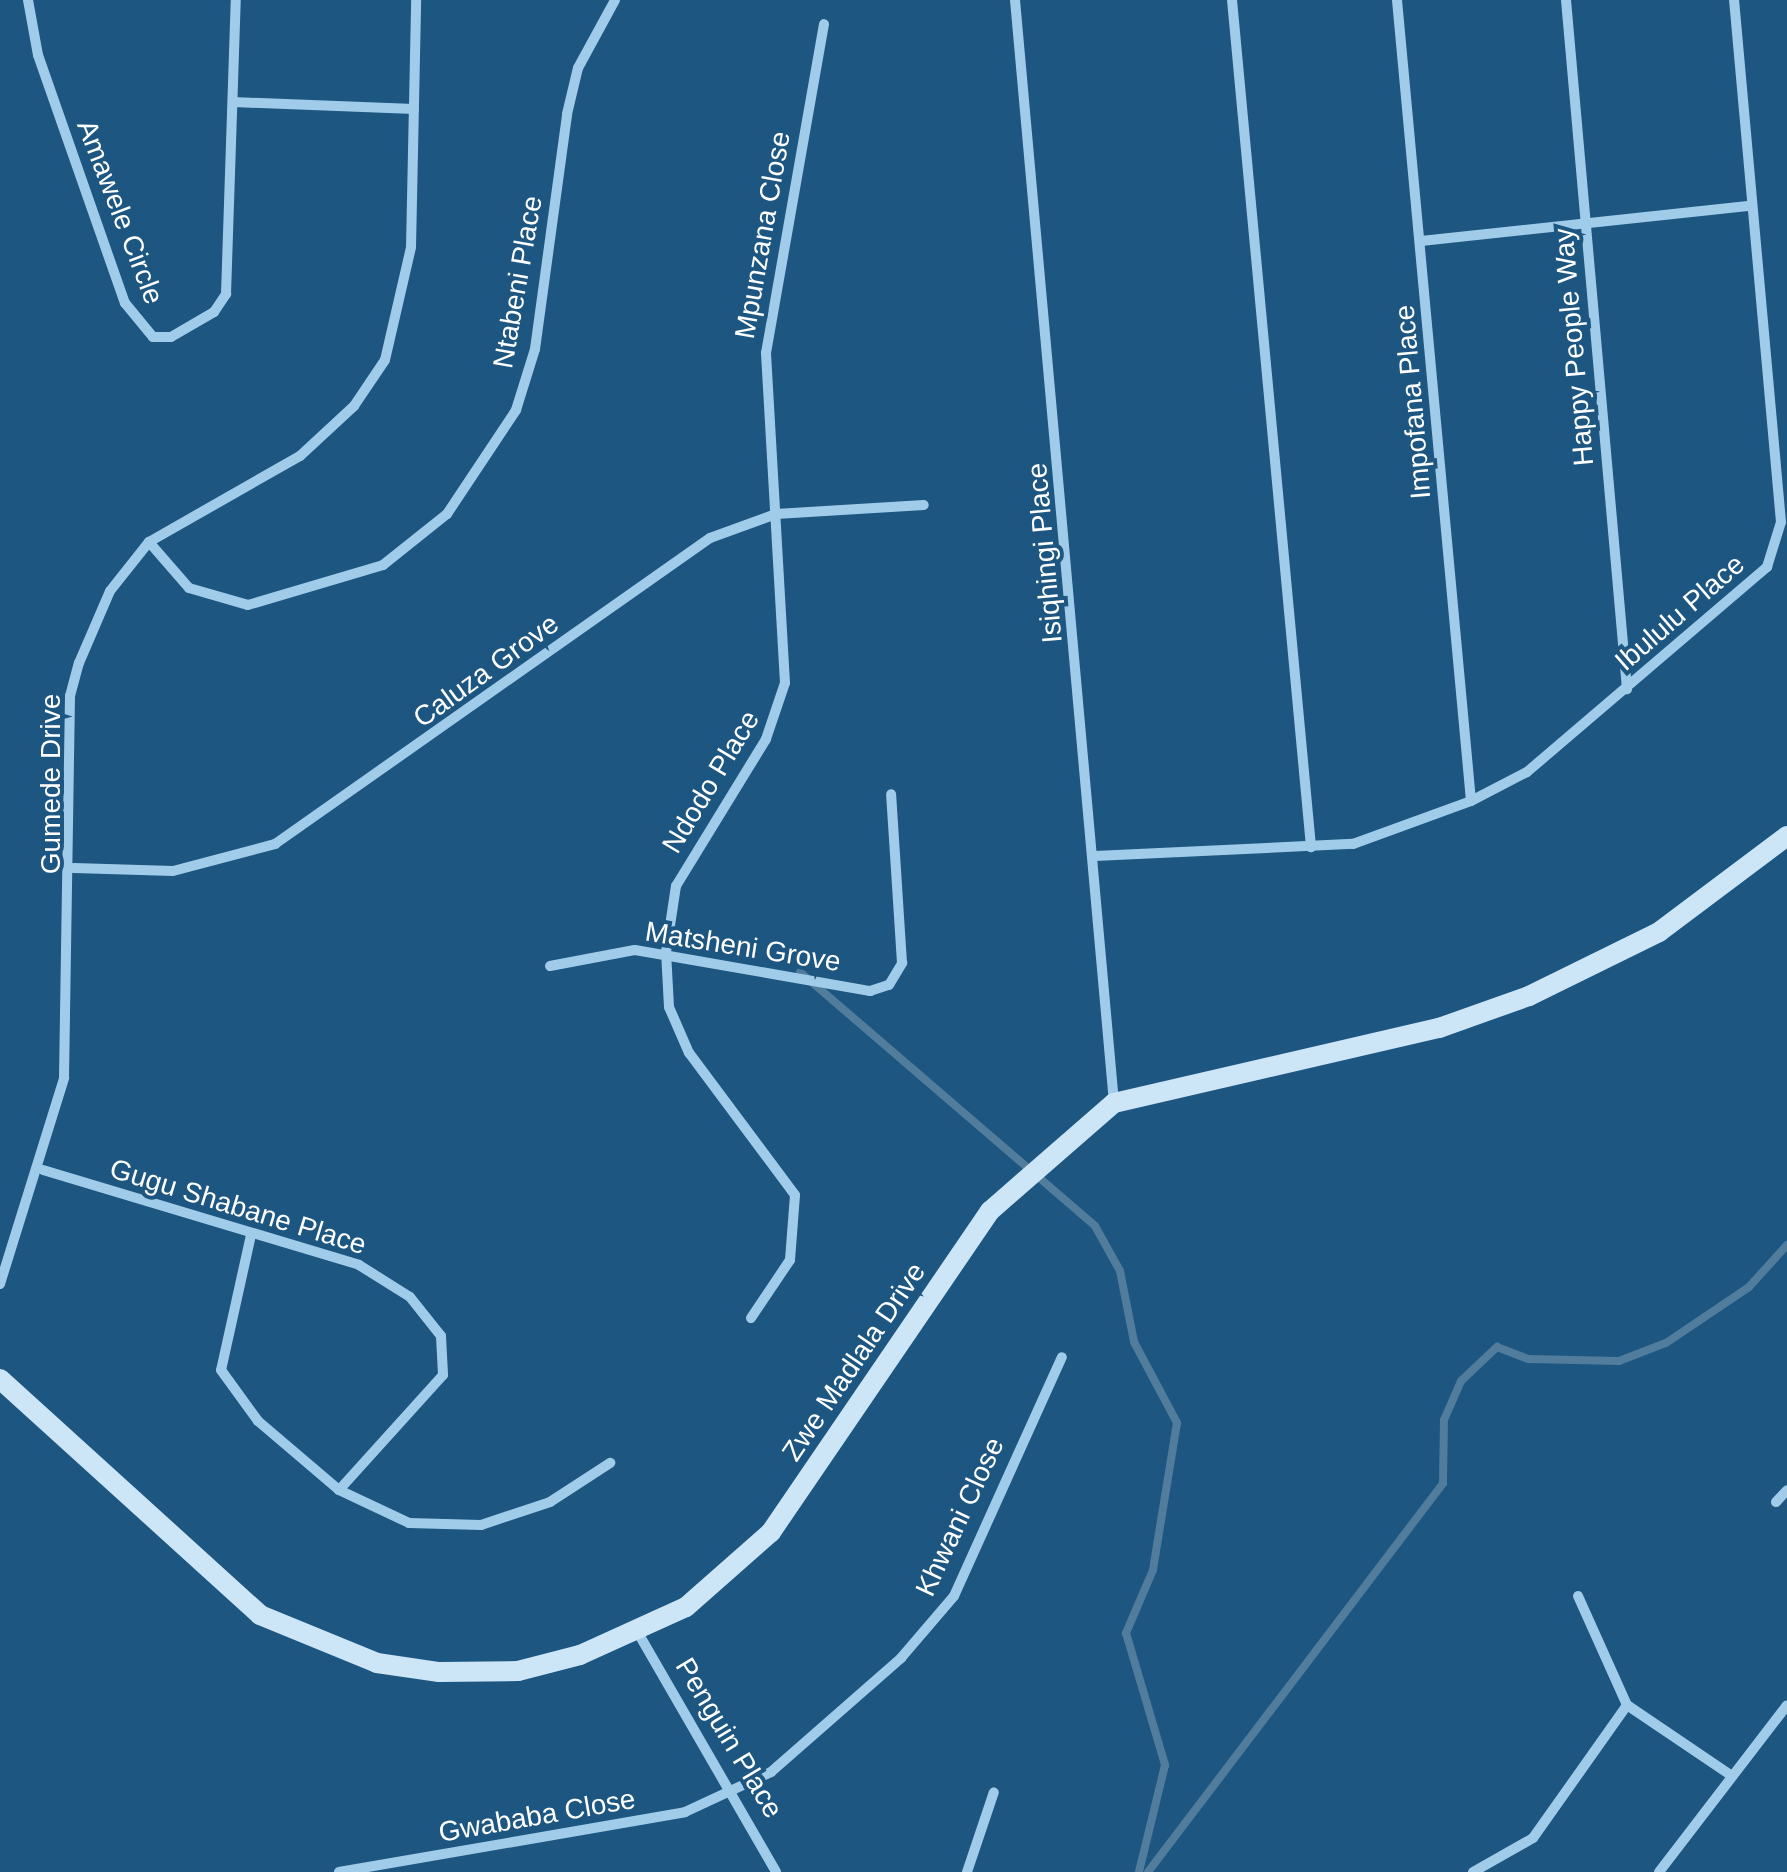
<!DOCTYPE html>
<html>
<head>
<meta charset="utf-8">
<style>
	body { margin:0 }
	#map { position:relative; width:1787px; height:1872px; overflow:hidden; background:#1c5681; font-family:Arial,sans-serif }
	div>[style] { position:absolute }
	.stream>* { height:8px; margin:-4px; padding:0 4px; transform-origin:4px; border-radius:4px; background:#517c9b }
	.street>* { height:10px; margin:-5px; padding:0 5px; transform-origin:5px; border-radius:5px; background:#a0ccea }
	.secondary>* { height:20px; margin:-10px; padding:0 10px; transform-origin:10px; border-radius:10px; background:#cce5f7 }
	span { translate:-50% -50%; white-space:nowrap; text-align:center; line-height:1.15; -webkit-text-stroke:8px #1c5681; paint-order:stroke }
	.street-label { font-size:28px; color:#fff }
</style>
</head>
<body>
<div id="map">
	<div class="stream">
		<i style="left:800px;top:972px;width:389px;rotate:40.7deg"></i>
		<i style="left:1095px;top:1226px;width:51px;rotate:60.9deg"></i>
		<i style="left:1120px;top:1271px;width:72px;rotate:78.8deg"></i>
		<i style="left:1134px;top:1342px;width:92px;rotate:62deg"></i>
		<i style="left:1177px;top:1423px;width:149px;rotate:99.3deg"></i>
		<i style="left:1153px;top:1570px;width:69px;rotate:113.2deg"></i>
		<i style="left:1126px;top:1633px;width:138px;rotate:73.5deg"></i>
		<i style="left:1165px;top:1765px;width:110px;rotate:103.7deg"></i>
		<i style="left:1148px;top:1872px;width:488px;rotate:-52.8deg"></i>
		<i style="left:1443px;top:1483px;width:63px;rotate:-89.1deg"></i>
		<i style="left:1444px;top:1420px;width:43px;rotate:-66.4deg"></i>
		<i style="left:1461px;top:1381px;width:50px;rotate:-43.4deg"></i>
		<i style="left:1497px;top:1347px;width:34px;rotate:21deg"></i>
		<i style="left:1529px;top:1359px;width:90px;rotate:1.3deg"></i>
		<i style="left:1619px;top:1361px;width:50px;rotate:-21deg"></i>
		<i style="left:1666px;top:1343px;width:100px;rotate:-34deg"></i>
		<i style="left:1749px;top:1287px;width:57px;rotate:-47.9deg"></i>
	</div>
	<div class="street">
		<i style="left:28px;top:0;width:56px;rotate:79.7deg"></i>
		<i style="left:38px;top:55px;width:263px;rotate:70.7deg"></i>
		<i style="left:125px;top:303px;width:44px;rotate:50.5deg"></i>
		<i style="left:153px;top:337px;width:18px"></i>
		<i style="left:171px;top:337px;width:50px;rotate:-30.2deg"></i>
		<i style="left:214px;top:312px;width:22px;rotate:-56deg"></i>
		<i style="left:226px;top:294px;width:294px;rotate:-88.1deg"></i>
		<i style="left:1015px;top:0;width:1107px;rotate:84.87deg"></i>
		<i style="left:1232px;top:0;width:851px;rotate:84.67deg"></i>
		<i style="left:1397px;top:0;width:804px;rotate:84.72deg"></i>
		<i style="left:1566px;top:0;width:692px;rotate:84.94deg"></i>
		<i style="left:233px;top:102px;width:181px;rotate:2.2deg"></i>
		<i style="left:1421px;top:241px;width:331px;rotate:-6.1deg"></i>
		<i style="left:149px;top:542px;width:61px;rotate:49deg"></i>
		<i style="left:189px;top:588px;width:61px;rotate:16.1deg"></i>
		<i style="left:248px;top:605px;width:141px;rotate:-16.5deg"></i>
		<i style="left:383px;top:565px;width:82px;rotate:-38.6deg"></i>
		<i style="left:447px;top:514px;width:125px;rotate:-56.4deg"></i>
		<i style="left:516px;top:410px;width:64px;rotate:-72.7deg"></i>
		<i style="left:535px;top:349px;width:237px;rotate:-82.2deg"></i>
		<i style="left:567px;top:114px;width:47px;rotate:-76.6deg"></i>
		<i style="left:578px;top:68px;width:77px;rotate:-61.4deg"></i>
		<i style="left:1095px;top:856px;width:258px;rotate:-2.7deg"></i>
		<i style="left:1353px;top:844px;width:126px;rotate:-20deg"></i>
		<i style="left:1471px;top:801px;width:63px;rotate:-27.4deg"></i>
		<i style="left:1527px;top:772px;width:316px;rotate:-40.5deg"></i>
		<i style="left:1767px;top:567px;width:47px;rotate:-72.7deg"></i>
		<i style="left:1781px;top:522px;width:524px;rotate:-95.14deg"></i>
		<i style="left:74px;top:868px;width:99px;rotate:1.7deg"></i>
		<i style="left:173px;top:871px;width:106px;rotate:-14.8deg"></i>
		<i style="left:275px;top:844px;width:532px;rotate:-35.12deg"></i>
		<i style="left:710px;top:538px;width:70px;rotate:-20deg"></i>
		<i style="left:776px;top:514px;width:148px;rotate:-3.5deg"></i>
		<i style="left:550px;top:966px;width:86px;rotate:-10.7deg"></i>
		<i style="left:635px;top:950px;width:239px;rotate:9.9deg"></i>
		<i style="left:870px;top:991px;width:20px;rotate:-18deg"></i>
		<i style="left:889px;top:985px;width:26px;rotate:-59deg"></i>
		<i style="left:902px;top:963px;width:169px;rotate:-93.7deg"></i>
		<i style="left:43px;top:1170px;width:330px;rotate:16.7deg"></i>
		<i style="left:359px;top:1265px;width:60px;rotate:32.1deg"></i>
		<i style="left:410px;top:1297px;width:50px;rotate:51.5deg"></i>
		<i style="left:441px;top:1336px;width:39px;rotate:87deg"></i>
		<i style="left:443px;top:1375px;width:155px;rotate:132.1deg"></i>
		<i style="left:251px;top:1235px;width:138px;rotate:102.5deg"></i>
		<i style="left:221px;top:1370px;width:63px;rotate:54deg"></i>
		<i style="left:258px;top:1421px;width:106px;rotate:40.4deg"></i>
		<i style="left:339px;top:1490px;width:77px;rotate:25.2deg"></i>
		<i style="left:409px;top:1523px;width:72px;rotate:1.6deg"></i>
		<i style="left:481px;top:1525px;width:73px;rotate:-18.4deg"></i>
		<i style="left:550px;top:1502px;width:72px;rotate:-33deg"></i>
		<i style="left:0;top:1284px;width:216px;rotate:-72.7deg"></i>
		<i style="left:64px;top:1078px;width:382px;rotate:-89.1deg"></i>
		<i style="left:70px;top:696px;width:34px;rotate:-75deg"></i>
		<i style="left:79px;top:663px;width:78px;rotate:-66.7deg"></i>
		<i style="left:110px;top:591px;width:63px;rotate:-51.5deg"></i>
		<i style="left:149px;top:542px;width:174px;rotate:-29.7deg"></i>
		<i style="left:300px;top:456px;width:74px;rotate:-42.8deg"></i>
		<i style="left:354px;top:406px;width:55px;rotate:-56deg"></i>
		<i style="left:385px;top:360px;width:116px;rotate:-77deg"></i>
		<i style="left:411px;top:247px;width:247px;rotate:-88.8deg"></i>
		<i style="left:751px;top:1318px;width:70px;rotate:-56.1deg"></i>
		<i style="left:790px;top:1260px;width:65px;rotate:-85.6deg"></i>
		<i style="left:795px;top:1195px;width:177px;rotate:-126.7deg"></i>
		<i style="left:689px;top:1053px;width:50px;rotate:-113.5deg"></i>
		<i style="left:669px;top:1007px;width:55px;rotate:-93.1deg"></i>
		<i style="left:666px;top:952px;width:67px;rotate:-81.4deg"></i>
		<i style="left:676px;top:886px;width:172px;rotate:-58.5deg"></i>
		<i style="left:766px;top:739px;width:59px;rotate:-71.3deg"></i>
		<i style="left:785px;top:683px;width:331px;rotate:-93.3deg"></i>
		<i style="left:766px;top:353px;width:334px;rotate:-80deg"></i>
		<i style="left:1776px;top:1502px;width:16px;rotate:-47deg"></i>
		<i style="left:1578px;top:1596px;width:120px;rotate:65.8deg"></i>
		<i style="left:1627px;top:1705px;width:123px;rotate:34.1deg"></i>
		<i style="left:637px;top:1631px;width:278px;rotate:60deg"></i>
		<i style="left:339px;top:1872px;width:351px;rotate:-9.8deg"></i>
		<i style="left:685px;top:1812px;width:95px;rotate:-24.9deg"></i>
		<i style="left:771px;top:1772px;width:173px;rotate:-41.2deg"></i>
		<i style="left:901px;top:1658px;width:82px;rotate:-49.5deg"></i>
		<i style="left:954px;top:1596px;width:262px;rotate:-65.7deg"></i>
		<i style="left:967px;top:1872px;width:84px;rotate:-71.4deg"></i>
		<i style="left:1473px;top:1872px;width:69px;rotate:-29.5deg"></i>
		<i style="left:1533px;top:1838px;width:163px;rotate:-54.7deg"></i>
		<i style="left:1659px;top:1872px;width:210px;rotate:-52.5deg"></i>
	</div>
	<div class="secondary">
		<i style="left:0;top:1379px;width:351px;rotate:42.2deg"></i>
		<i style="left:260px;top:1615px;width:126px;rotate:22.3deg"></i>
		<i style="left:377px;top:1663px;width:63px;rotate:8.3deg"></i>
		<i style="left:439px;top:1672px;width:79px;rotate:-0.7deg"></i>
		<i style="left:518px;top:1671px;width:64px;rotate:-14.5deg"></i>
		<i style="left:580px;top:1655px;width:116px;rotate:-24.4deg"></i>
		<i style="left:686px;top:1607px;width:113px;rotate:-41.4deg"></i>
		<i style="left:771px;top:1532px;width:389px;rotate:-55.7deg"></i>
		<i style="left:990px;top:1211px;width:164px;rotate:-41.1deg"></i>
		<i style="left:1114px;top:1103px;width:334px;rotate:-13deg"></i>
		<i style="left:1439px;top:1028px;width:96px;rotate:-19.6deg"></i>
		<i style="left:1529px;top:996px;width:145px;rotate:-26.2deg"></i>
		<i style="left:1659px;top:932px;width:160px;rotate:-36.9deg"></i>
	</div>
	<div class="street-label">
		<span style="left:120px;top:212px;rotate:69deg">Amawele Circle</span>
		<span style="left:763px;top:235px;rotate:-80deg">Mpunzana Close</span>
		<span style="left:518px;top:282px;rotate:-80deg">Ntabeni Place</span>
		<span style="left:1574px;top:347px;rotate:-95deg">Happy People Way</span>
		<span style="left:1413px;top:402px;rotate:-95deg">Impofana Place</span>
		<span style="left:1045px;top:553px;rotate:-95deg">Isiqhingi Place</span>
		<span style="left:1680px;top:613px;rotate:-41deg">Ibululu Place</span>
		<span style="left:486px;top:671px;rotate:-36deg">Caluza Grove</span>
		<span style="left:711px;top:782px;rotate:-59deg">Ndodo Place</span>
		<span style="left:51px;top:784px;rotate:-90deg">Gumede Drive</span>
		<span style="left:743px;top:947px;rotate:9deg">Matsheni Grove</span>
		<span style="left:238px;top:1207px;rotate:17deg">Gugu Shabane Place</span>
		<span style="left:854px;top:1362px;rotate:-56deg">Zwe Madlala Drive</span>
		<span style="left:960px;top:1517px;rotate:-65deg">Khwani Close</span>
		<span style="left:729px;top:1738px;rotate:59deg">Penguin Place</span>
		<span style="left:537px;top:1816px;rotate:-10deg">Gwababa Close</span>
	</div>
</div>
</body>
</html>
